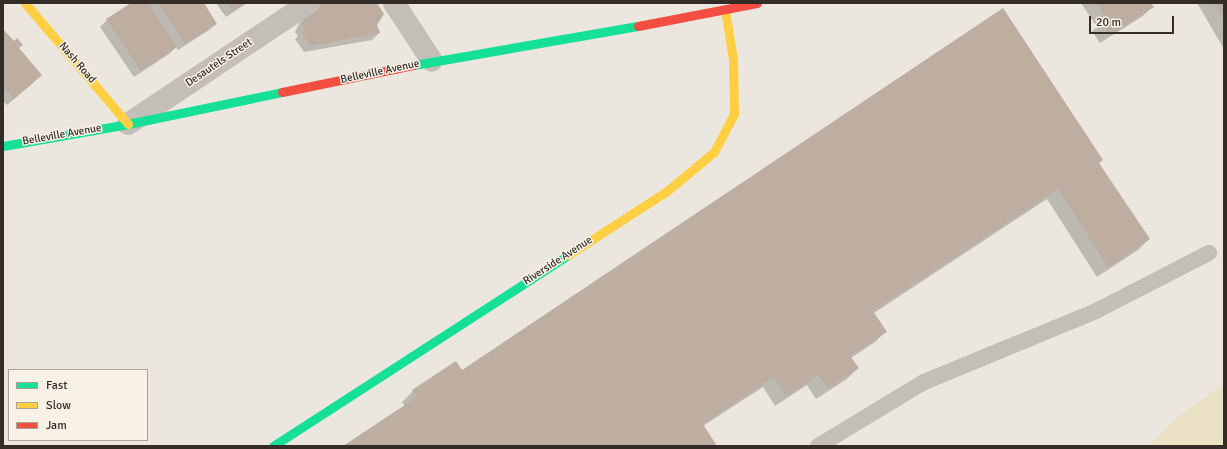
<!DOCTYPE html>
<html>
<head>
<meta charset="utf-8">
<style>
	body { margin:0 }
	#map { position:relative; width:1227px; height:449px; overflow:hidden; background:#ebe7df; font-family:Signika,sans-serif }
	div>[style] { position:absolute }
	.sand>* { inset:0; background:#ebe2c6 }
	.shadow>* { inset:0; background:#0003 }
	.building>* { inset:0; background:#beada1 }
	.lane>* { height:16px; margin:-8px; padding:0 8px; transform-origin:8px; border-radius:8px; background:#c3beb8 }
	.street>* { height:22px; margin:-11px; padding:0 11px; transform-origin:11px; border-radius:11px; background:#c3beb8 }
	.fast>* { height:9px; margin:-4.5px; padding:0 4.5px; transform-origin:4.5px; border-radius:4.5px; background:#16e098 }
	.slow>* { height:9px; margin:-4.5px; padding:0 4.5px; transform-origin:4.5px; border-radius:4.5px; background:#ffcf43 }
	.jam>* { height:9px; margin:-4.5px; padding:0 4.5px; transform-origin:4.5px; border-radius:4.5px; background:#f24e42 }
	span { translate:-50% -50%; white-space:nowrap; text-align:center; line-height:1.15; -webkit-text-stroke:3px #f8f2e6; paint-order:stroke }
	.street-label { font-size:11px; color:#342d27 }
	.frame { position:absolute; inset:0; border:4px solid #342d27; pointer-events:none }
	.legend { position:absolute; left:8px; top:369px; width:140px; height:72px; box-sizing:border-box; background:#f8f2e6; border:1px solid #aaa39a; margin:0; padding:5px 7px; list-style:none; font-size:12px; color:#342d27 }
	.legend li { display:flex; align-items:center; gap:8px; height:20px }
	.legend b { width:20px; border:1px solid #aaa39a }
	.scale { position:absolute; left:1089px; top:16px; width:85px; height:18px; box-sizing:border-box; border:2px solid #342d27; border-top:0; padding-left:5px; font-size:12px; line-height:14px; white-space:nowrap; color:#342d27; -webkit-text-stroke:3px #f8f2e6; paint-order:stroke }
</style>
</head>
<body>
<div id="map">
	<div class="sand">
		<i style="clip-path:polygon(1224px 384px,1223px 446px,1148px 446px,1177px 417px)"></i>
	</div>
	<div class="shadow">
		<i style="clip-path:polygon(133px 3px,202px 3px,216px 23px,209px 30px,178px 50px,176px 47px,169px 54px,134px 77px,100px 27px,107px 20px)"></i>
		<i style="clip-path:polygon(216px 3px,247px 3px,226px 17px)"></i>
		<i style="clip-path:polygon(376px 3px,376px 25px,379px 33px,372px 40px,304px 52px,295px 39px,298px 36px,295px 32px,303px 16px)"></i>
		<i style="clip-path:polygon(1081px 3px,1150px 3px,1152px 7px,1143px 16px,1100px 43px,1092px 31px,1097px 27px)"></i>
		<i style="clip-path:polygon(1197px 3px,1224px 3px,1224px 49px)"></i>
		<i style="clip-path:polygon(3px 31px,18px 49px,34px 82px,7px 105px,3px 101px)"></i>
		<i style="clip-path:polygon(1098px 163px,1149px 239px,1138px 250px,1097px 277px,1047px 199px,874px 313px,886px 331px,875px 342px,851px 358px,858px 368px,847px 379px,816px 399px,807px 385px,775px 406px,763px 387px,703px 426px,716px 446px,345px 446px,405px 406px,402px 402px,413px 391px,456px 362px,462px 371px)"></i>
	</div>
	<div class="building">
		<i style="clip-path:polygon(131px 3px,148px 3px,177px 47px,141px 71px,106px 19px)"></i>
		<i style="clip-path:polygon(159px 3px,204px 3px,217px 24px,185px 44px)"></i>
		<i style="clip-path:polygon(227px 3px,246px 3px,233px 11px)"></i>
		<i style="clip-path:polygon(318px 3px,377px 3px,384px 14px,377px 25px,380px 33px,310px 46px,301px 32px,305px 30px,302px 24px,310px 8px)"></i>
		<i style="clip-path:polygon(1096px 3px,1151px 3px,1154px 7px,1110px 35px,1101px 21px,1106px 18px)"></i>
		<i style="clip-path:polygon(1214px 3px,1224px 3px,1224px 20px)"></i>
		<i style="clip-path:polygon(1003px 8px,1103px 160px,1099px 163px,1150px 239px,1108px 267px,1058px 189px,873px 311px,887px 332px,850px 356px,859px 368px,828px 389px,818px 375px,786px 396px,774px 377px,703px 424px,717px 446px,343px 446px,417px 397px,412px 390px,456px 361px,462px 370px)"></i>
		<i style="clip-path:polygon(3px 29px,14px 41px,17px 38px,23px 45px,19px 48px,42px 75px,14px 99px,3px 86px)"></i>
	</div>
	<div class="lane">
		<i style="left:818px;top:446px;width:124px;rotate:-31.1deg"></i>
		<i style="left:924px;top:382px;width:186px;rotate:-22.4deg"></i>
		<i style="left:1096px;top:311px;width:127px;rotate:-27.2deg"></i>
	</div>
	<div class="street">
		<i style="left:394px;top:3px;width:69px;rotate:56.8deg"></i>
		<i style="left:128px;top:124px;width:218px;rotate:-33.8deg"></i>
	</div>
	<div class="fast">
		<i style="left:414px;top:65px;width:227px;rotate:-9.9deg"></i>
		<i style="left:3px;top:146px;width:127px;rotate:-10deg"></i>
		<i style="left:128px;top:124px;width:157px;rotate:-11.7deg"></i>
		<i style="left:273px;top:446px;width:351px;rotate:-32.9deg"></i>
	</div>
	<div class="slow">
		<i style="left:25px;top:3px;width:159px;rotate:49.6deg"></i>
		<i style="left:568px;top:255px;width:118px;rotate:-32.9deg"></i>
		<i style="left:667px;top:191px;width:61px;rotate:-39.7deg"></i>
		<i style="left:714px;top:152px;width:43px;rotate:-62.2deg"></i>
		<i style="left:734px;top:114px;width:55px;rotate:-91deg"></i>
		<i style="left:733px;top:59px;width:50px;rotate:-99.3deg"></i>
	</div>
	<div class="jam">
		<i style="left:638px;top:26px;width:121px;rotate:-10.9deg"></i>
		<i style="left:282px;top:92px;width:135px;rotate:-11.6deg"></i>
	</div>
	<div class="street-label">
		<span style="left:77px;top:63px;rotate:49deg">Nash Road</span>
		<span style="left:219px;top:63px;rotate:-34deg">Desautels Street</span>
		<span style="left:380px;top:72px;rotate:-12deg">Belleville Avenue</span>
		<span style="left:62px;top:135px;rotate:-10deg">Belleville Avenue</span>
		<span style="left:558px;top:261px;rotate:-33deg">Riverside Avenue</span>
	</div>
	<div class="frame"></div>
	<ul class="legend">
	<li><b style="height:5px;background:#16e098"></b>Fast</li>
	<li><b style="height:5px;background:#ffcf43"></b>Slow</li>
	<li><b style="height:5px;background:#f24e42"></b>Jam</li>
	</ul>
	<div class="scale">20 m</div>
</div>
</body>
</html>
